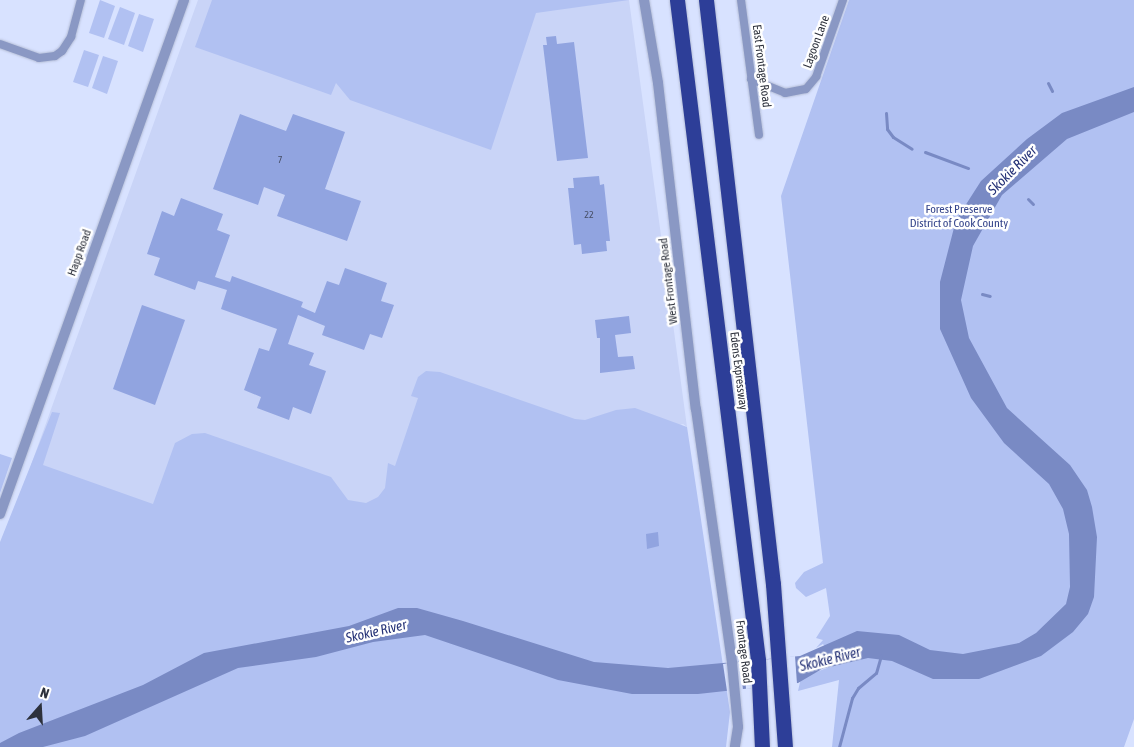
<!DOCTYPE html>
<html>
<head>
<meta charset="utf-8">
<style>
	body { margin:0 }
	#map { position:relative; width:1134px; height:747px; overflow:hidden; background:#d8e2ff; font-family:"Asap Condensed",sans-serif }
	div>[style] { position:absolute }
	.built>* { inset:0; background:#c9d4f7 }
	.green>* { inset:0; background:#b1c1f2 }
	.water>* { inset:0; background:#798ac4 }
	.pier>* { inset:0; background:#d8e2ff }
	.stream>* { height:3px; margin:-1.5px; padding:0 1.5px; transform-origin:1.5px; border-radius:1.5px; background:#798ac4 }
	.building>* { inset:0; background:#91a4e0 }
	.roads { filter:drop-shadow(0 0 1px #b6bfd8) drop-shadow(0 0 1px #b6bfd8) }
	.minor>* { height:8px; margin:-4px; padding:0 4px; transform-origin:4px; border-radius:4px; background:#8a98c4 }
	.tertiary>* { height:10px; margin:-5px; padding:0 5px; transform-origin:5px; border-radius:5px; background:#8a98c4 }
	.motorway>* { height:15px; margin:-7.5px; padding:0 7.5px; transform-origin:7.5px; border-radius:7.5px; background:#2d3e98 }
	span { translate:-50% -50%; white-space:nowrap; text-align:center; line-height:1.15; -webkit-text-stroke:5px #fff; paint-order:stroke }
	.number-label { font-size:10px; color:#464e65 }
	.number-label span { -webkit-text-stroke-width:0 }
	.street-label { font-size:12px; color:#2d313c }
	.park-label { font-size:12px; color:#34448b }
	.water-label { font-size:14px; color:#243176; font-style:italic }
	.north { position:absolute; left:15px; top:682px; width:50px; height:50px; -webkit-text-stroke:4px #fff; paint-order:stroke; rotate:19deg; font-size:14px; font-weight:700; line-height:20px; text-align:center; color:#2d313c }
	.north::after { content:''; display:block; margin:auto; width:18px; height:22px; background:#2d313c; clip-path:polygon(50% 0,100% 100%,50% 72%,0 100%) }
</style>
</head>
<body>
<div id="map">
	<div class="built">
		<i style="clip-path:polygon(198px 0,629px 0,687px 427px,683px 424px,379px 513px,157px 509px,31px 465px)"></i>
	</div>
	<div class="green">
		<i style="clip-path:polygon(100px 0,115px 6px,104px 38px,89px 33px)"></i>
		<i style="clip-path:polygon(212px 0,629px 0,536px 13px,491px 150px,350px 100px,336px 83px,331px 95px,195px 47px)"></i>
		<i style="clip-path:polygon(849px 0,1134px 0,1134px 719px,1124px 747px,832px 747px,839px 680px,798px 691px,801px 678px,837px 664px,823px 644px,816px 648px,823px 640px,816px 638px,830px 616px,826px 588px,806px 597px,796px 588px,795px 583px,804px 572px,823px 563px,781px 196px)"></i>
		<i style="clip-path:polygon(120px 7px,135px 13px,124px 45px,108px 39px)"></i>
		<i style="clip-path:polygon(139px 14px,154px 19px,143px 52px,128px 46px)"></i>
		<i style="clip-path:polygon(84px 50px,99px 55px,88px 87px,73px 82px)"></i>
		<i style="clip-path:polygon(103px 56px,118px 61px,107px 94px,92px 88px)"></i>
		<i style="clip-path:polygon(426px 371px,440px 372px,575px 419px,585px 420px,616px 410px,635px 408px,687px 427px,730px 712px,726px 747px,0 747px,0 542px,52px 412px,60px 413px,43px 465px,153px 504px,175px 443px,192px 434px,205px 433px,331px 477px,348px 500px,366px 503px,378px 497px,385px 488px,388px 463px,395px 466px,418px 398px,411px 396px,418px 377px)"></i>
		<i style="clip-path:polygon(0 454px,12px 458px,0 493px)"></i>
	</div>
	<div class="water">
		<i style="clip-path:polygon(1134px 87px,1134px 112px,1067px 139px,1002px 195px,973px 246px,961px 300px,969px 338px,1007px 408px,1070px 465px,1087px 490px,1092px 507px,1097px 537px,1094px 597px,1088px 614px,1073px 632px,1041px 656px,979px 679px,933px 679px,892px 661px,868px 658px,822px 669px,798px 683px,698px 694px,632px 694px,558px 680px,425px 635px,373px 642px,316px 657px,238px 668px,85px 736px,43px 747px,0 747px,0 743px,19px 733px,143px 685px,204px 653px,349px 626px,398px 608px,417px 608px,463px 621px,594px 662px,668px 668px,800px 656px,857px 631px,899px 635px,930px 650px,963px 654px,1019px 643px,1036px 633px,1066px 604px,1070px 587px,1069px 534px,1063px 509px,1049px 484px,1004px 443px,971px 398px,940px 329px,940px 282px,956px 220px,981px 181px,1027px 139px,1062px 113px)"></i>
	</div>
	<div class="pier">
		<i style="clip-path:polygon(795px 656px,797px 684px,746px 689px,744px 662px)"></i>
		<i style="clip-path:polygon(740px 662px,743px 690px,727px 691px,723px 664px)"></i>
	</div>
	<div class="stream">
		<i style="left:1048px;top:83px;width:9px;rotate:63deg"></i>
		<i style="left:886px;top:113px;width:16px;rotate:86deg"></i>
		<i style="left:887px;top:129px;width:10px;rotate:53deg"></i>
		<i style="left:893px;top:137px;width:22px;rotate:32deg"></i>
		<i style="left:925px;top:152px;width:46px;rotate:20.4deg"></i>
		<i style="left:1028px;top:199px;width:7px;rotate:45deg"></i>
		<i style="left:982px;top:294px;width:8px;rotate:14deg"></i>
		<i style="left:839px;top:747px;width:51px;rotate:-75.1deg"></i>
		<i style="left:852px;top:698px;width:12px;rotate:-59deg"></i>
		<i style="left:858px;top:688px;width:23px;rotate:-40deg"></i>
		<i style="left:876px;top:673px;width:18px;rotate:-74deg"></i>
	</div>
	<div class="building">
		<i style="clip-path:polygon(556px 36px,557px 44px,574px 42px,588px 158px,557px 161px,543px 45px,547px 45px,546px 37px)"></i>
		<i style="clip-path:polygon(240px 114px,286px 131px,293px 114px,345px 132px,325px 189px,361px 201px,347px 241px,277px 216px,285px 195px,264px 187px,258px 205px,213px 189px)"></i>
		<i style="clip-path:polygon(599px 176px,600px 185px,604px 184px,610px 241px,606px 241px,607px 251px,582px 254px,581px 244px,574px 245px,568px 188px,574px 188px,573px 178px)"></i>
		<i style="clip-path:polygon(181px 198px,223px 214px,217px 230px,230px 235px,215px 277px,230px 282px,232px 276px,303px 302px,301px 307px,315px 313px,327px 281px,339px 285px,345px 268px,387px 283px,381px 301px,394px 305px,382px 338px,370px 334px,364px 350px,322px 335px,325px 326px,298px 315px,288px 344px,314px 353px,309px 365px,326px 371px,311px 414px,293px 407px,289px 420px,257px 408px,261px 397px,244px 390px,259px 348px,269px 351px,277px 329px,221px 309px,227px 290px,198px 281px,195px 290px,154px 275px,160px 258px,147px 254px,162px 211px,174px 216px)"></i>
		<i style="clip-path:polygon(142px 305px,185px 320px,155px 405px,113px 389px)"></i>
		<i style="clip-path:polygon(629px 316px,631px 333px,615px 335px,618px 357px,633px 356px,635px 369px,600px 373px,600px 338px,597px 338px,595px 320px)"></i>
		<i style="clip-path:polygon(658px 532px,659px 546px,647px 549px,646px 534px)"></i>
	</div>
	<div class="roads">
		<div class="minor">
			<i style="left:741px;top:0;width:136px;rotate:82.4deg"></i>
			<i style="left:0;top:44px;width:41px;rotate:19.7deg"></i>
			<i style="left:39px;top:58px;width:16px;rotate:-7deg"></i>
			<i style="left:55px;top:56px;width:9px;rotate:-36deg"></i>
			<i style="left:62px;top:51px;width:17px;rotate:-57deg"></i>
			<i style="left:71px;top:37px;width:38px;rotate:-75deg"></i>
			<i style="left:751px;top:79px;width:37px;rotate:22deg"></i>
			<i style="left:785px;top:93px;width:21px;rotate:-11deg"></i>
			<i style="left:806px;top:89px;width:16px;rotate:-50deg"></i>
			<i style="left:816px;top:77px;width:82px;rotate:-70.7deg"></i>
		</div>
		<div class="tertiary">
			<i style="left:644px;top:0;width:84px;rotate:80.4deg"></i>
			<i style="left:658px;top:83px;width:328px;rotate:83.4deg"></i>
			<i style="left:696px;top:409px;width:257px;rotate:81.9deg"></i>
			<i style="left:732px;top:663px;width:64px;rotate:84.6deg"></i>
			<i style="left:738px;top:727px;width:20px;rotate:99deg"></i>
			<i style="left:0;top:514px;width:546px;rotate:-70.3deg"></i>
		</div>
		<div class="motorway">
			<i style="left:677px;top:0;width:665px;rotate:83deg"></i>
			<i style="left:758px;top:660px;width:87px;rotate:87.4deg"></i>
			<i style="left:706px;top:0;width:588px;rotate:83.46deg"></i>
			<i style="left:773px;top:584px;width:163px;rotate:85.8deg"></i>
		</div>
	</div>
	<div class="number-label">
		<span style="left:280px;top:160px">7</span>
		<span style="left:589px;top:215px">22</span>
	</div>
	<div class="street-label">
		<span style="left:817px;top:42px;rotate:-70deg">Lagoon Lane</span>
		<span style="left:761px;top:66px;rotate:83deg">East Frontage Road</span>
		<span style="left:80px;top:253px;rotate:-70deg">Happ Road</span>
		<span style="left:669px;top:281px;rotate:-97deg">West Frontage Road</span>
		<span style="left:738px;top:371px;rotate:83deg">Edens Expressway</span>
		<span style="left:743px;top:652px;rotate:83deg">Frontage Road</span>
	</div>
	<div class="park-label">
		<span style="left:959px;top:217px">Forest Preserve<br>District of Cook County</span>
	</div>
	<div class="water-label">
		<span style="left:1012px;top:170px;rotate:-45deg">Skokie River</span>
		<span style="left:376px;top:631px;rotate:-13deg">Skokie River</span>
		<span style="left:830px;top:659px;rotate:-14deg">Skokie River</span>
	</div>
	<div class="north">N</div>
</div>
</body>
</html>
